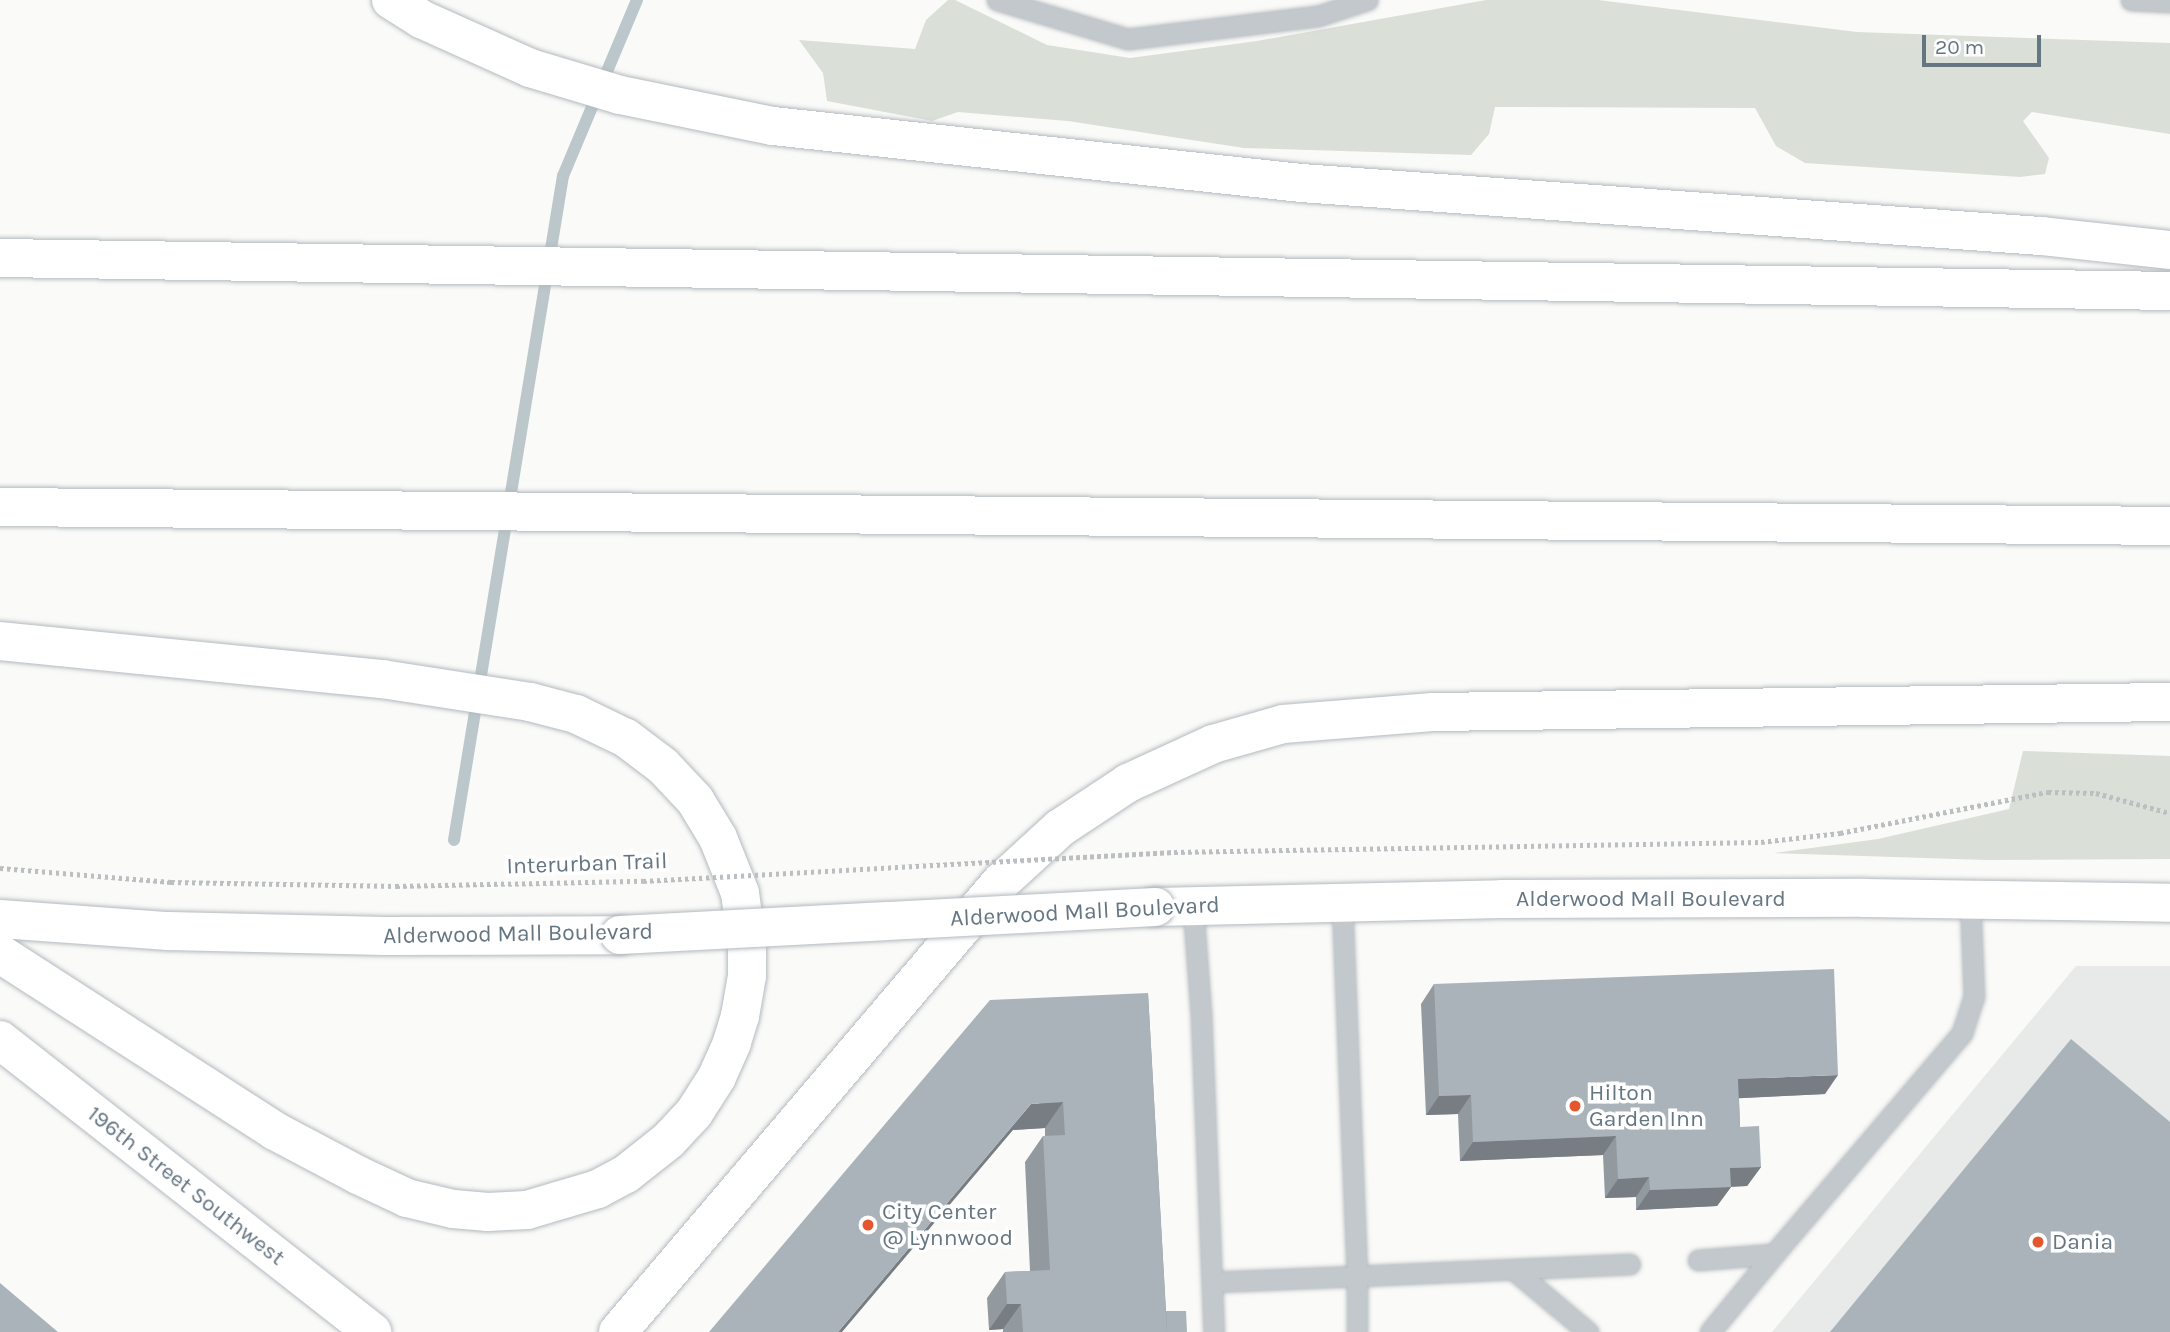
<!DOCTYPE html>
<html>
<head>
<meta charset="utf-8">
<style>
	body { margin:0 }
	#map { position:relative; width:2170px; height:1332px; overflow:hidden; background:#fafaf8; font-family:Karla,sans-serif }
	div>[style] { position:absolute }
	.built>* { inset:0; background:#e8e9e9 }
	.green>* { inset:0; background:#dadfd7 }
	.stream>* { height:12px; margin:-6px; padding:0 6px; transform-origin:6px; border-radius:6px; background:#bbc7cb }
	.path>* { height:4.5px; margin-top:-2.25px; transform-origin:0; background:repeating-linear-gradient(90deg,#bbbfc2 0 3.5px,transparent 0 7px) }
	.roads { filter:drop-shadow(0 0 2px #b3babf) drop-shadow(0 0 2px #b3babf) }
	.lane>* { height:19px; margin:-9.5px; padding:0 9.5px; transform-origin:9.5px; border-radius:9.5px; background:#c3c8cc }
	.secondary>* { height:38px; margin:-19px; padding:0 19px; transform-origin:19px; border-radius:19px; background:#fff }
	.primary>* { height:38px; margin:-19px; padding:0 19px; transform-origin:19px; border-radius:19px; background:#fff }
	.highway>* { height:38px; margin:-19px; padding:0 19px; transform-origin:19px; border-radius:19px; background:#fff }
	.path-bridge>* { height:4.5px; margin-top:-2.25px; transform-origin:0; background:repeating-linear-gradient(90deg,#bbbfc2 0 3.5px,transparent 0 7px) }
	.bridges { filter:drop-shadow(0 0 2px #b3babf) drop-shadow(0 0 2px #b3babf) }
	.secondary-bridge>* { height:38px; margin:-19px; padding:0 19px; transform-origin:19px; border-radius:19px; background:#fff }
	.wall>* { inset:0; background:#929a9f }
	.shaded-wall>* { inset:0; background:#777d82 }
	.building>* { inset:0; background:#aab3b9 }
	.dots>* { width:19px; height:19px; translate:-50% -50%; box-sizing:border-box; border:4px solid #fff; border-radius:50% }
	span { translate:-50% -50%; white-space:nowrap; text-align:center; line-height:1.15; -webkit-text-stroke:7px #fff; paint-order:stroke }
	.street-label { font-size:23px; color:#657683 }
	.poi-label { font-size:23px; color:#657683 }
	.left { translate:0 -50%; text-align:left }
	.scale { position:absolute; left:1922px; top:35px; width:119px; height:32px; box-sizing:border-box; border:4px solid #657683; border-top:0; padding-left:9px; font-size:21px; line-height:24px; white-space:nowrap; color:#657683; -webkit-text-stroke:5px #fff; paint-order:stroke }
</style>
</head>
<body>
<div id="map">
	<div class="built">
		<i style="clip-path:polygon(2076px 966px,2170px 966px,2170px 1332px,1772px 1332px)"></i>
	</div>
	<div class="green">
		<i style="clip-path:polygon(948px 0,955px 0,1047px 45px,1130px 58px,1257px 41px,1486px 0,1598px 0,1857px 32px,2170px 43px,2170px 134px,2032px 112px,2023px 121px,2049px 158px,2045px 174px,2020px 177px,1805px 163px,1776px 146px,1755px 108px,1495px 107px,1489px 134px,1471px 155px,1244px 148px,1068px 121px,958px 112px,932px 121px,827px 101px,823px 73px,799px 40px,915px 49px,926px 20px)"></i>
		<i style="clip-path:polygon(2023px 751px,2170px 756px,2170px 859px,1987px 860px,1774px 853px,1878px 839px,2009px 809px)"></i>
	</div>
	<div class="stream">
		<i style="left:454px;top:840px;width:673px;rotate:-80.68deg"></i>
		<i style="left:563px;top:176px;width:191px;rotate:-67.2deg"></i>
	</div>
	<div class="path">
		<i style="left:1174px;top:852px;width:587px;rotate:-0.98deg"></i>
		<i style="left:1761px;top:842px;width:80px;rotate:-6.5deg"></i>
		<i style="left:1840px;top:833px;width:212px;rotate:-11.2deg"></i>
		<i style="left:2048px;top:792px;width:48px;rotate:1.2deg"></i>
		<i style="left:2096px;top:793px;width:77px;rotate:15.1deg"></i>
		<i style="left:0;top:868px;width:172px;rotate:4.7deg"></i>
		<i style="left:171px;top:882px;width:225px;rotate:1deg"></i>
		<i style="left:396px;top:886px;width:247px;rotate:-1.2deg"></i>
	</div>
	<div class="roads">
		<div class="lane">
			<i style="left:997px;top:0;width:137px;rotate:16.6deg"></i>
			<i style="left:1128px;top:39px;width:191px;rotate:-6.9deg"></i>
			<i style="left:1318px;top:16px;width:52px;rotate:-18.1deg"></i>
			<i style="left:2131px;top:0;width:39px;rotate:3deg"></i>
			<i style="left:1342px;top:903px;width:373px;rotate:87.7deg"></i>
			<i style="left:1357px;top:1276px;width:273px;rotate:-2.5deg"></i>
			<i style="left:1193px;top:906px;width:108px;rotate:85.8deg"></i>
			<i style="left:1201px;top:1014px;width:318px;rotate:87.7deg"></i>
			<i style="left:1698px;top:1260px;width:76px;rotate:-4.5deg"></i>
			<i style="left:1774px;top:1254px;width:290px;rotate:-49.6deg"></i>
			<i style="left:1962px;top:1033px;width:38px;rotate:-72deg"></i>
			<i style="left:1974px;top:997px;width:98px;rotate:-92.3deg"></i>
			<i style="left:1514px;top:1270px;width:97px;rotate:40deg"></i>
			<i style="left:1212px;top:1282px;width:145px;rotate:-2.4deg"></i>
			<i style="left:1357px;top:1276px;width:56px;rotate:90deg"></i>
			<i style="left:1710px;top:1332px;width:101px;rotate:-50.6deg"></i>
		</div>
		<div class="secondary">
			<i style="left:1155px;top:907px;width:347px;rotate:-1.3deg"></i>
			<i style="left:1502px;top:899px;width:363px;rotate:-0.2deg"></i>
			<i style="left:1865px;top:898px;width:305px;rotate:0.9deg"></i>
			<i style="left:0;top:919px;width:169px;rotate:4.1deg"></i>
			<i style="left:169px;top:931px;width:216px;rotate:1.3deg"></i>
			<i style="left:385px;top:936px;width:235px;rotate:-0.2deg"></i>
		</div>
		<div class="primary">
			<i style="left:0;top:1040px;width:473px;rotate:38.1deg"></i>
		</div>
		<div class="highway">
			<i style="left:391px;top:0;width:36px;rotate:32deg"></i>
			<i style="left:421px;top:19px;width:120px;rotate:24.2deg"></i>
			<i style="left:530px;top:68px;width:94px;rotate:16.7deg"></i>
			<i style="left:620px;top:95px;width:156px;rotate:11.5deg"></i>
			<i style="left:773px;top:126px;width:531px;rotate:6.16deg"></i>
			<i style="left:1301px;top:183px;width:742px;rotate:4.1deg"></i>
			<i style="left:2041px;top:236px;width:130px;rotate:6.2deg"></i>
			<i style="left:0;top:258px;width:2170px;rotate:0.87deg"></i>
			<i style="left:0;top:507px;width:2170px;rotate:0.5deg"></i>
			<i style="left:0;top:641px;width:384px;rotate:5.7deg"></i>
			<i style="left:382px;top:679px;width:150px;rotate:8.8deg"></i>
			<i style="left:530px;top:702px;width:48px;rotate:14.6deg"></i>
			<i style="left:576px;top:714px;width:55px;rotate:25.6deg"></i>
			<i style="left:626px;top:738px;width:46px;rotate:37.1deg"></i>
			<i style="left:663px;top:766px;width:47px;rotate:46.7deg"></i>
			<i style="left:695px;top:800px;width:44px;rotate:58.8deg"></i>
			<i style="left:718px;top:838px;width:59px;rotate:68.2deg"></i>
			<i style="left:740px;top:893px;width:51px;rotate:82.2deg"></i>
			<i style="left:747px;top:944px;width:32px;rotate:90deg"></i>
			<i style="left:747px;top:976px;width:41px;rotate:99.9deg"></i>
			<i style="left:740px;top:1016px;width:28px;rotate:107deg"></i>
			<i style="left:732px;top:1043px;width:37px;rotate:114deg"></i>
			<i style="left:717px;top:1077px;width:43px;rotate:122.6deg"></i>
			<i style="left:694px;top:1113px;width:37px;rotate:133deg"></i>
			<i style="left:669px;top:1140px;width:55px;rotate:141.7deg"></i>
			<i style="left:626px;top:1174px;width:32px;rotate:152deg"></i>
			<i style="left:598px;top:1189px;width:74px;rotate:163.5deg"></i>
			<i style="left:527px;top:1210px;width:39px;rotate:177deg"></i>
			<i style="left:488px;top:1212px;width:35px;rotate:-175deg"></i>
			<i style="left:453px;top:1209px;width:47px;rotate:-166.6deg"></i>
			<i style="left:407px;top:1198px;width:54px;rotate:-154.9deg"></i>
			<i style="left:358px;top:1175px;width:94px;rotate:-152.1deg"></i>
			<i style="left:275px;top:1131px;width:327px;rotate:-147.2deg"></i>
			<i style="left:618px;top:1332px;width:590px;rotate:-49.61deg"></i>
			<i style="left:1000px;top:883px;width:81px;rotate:-42.5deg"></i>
			<i style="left:1060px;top:828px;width:82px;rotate:-33.5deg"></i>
			<i style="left:1128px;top:783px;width:94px;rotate:-24.6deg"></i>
			<i style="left:1213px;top:744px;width:73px;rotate:-15.9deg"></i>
			<i style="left:1283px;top:724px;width:150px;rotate:-4.6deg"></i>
			<i style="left:1433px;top:712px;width:737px;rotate:-0.78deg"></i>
		</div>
	</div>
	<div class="path-bridge">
		<i style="left:643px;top:881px;width:532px;rotate:-3.13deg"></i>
	</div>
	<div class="bridges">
		<div class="secondary-bridge">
			<i style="left:620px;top:935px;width:536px;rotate:-3deg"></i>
		</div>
	</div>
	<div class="wall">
		<i style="clip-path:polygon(1434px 984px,1825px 1094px,1739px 1098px,1740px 1127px,1761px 1167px,1747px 1186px,1731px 1187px,1717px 1206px,1636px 1210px,1636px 1197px,1605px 1198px,1603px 1155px,1460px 1161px,1458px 1114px,1426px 1115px,1421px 1004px)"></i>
		<i style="clip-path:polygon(1148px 993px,1166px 1311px,1187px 1332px,1003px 1332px,1003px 1329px,989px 1330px,987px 1298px,1005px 1272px,1030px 1271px,1025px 1162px,1043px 1136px,1045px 1136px,1045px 1128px,1013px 1130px)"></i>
	</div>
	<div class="shaded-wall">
		<i style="clip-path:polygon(1838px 1075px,1825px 1094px,1724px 1099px,1738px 1079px)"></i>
		<i style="clip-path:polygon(1471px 1095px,1458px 1114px,1426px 1115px,1439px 1096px)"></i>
		<i style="clip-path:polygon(1063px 1102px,1045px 1128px,1013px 1130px,842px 1332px,838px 1332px,1031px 1104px)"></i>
		<i style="clip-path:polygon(1616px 1136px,1603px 1155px,1460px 1161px,1473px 1142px)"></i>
		<i style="clip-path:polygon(1761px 1167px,1747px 1186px,1716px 1187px,1730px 1168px)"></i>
		<i style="clip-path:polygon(1649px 1177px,1636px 1197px,1605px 1198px,1618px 1179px)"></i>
		<i style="clip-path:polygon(1731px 1187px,1717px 1206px,1636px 1210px,1650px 1190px)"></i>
		<i style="clip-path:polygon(1007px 1304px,1021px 1304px,1003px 1329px,989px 1330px)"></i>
	</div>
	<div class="building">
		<i style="clip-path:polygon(1834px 969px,1838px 1075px,1738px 1079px,1740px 1127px,1759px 1126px,1761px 1167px,1730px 1168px,1731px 1187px,1650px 1190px,1649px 1177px,1618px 1179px,1616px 1136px,1473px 1142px,1471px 1095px,1439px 1096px,1434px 984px)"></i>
		<i style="clip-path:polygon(1148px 993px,1167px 1332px,1023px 1332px,1021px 1304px,1007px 1304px,1005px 1272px,1050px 1270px,1043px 1136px,1065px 1135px,1063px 1102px,1031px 1104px,838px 1332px,709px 1332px,990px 1000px)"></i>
		<i style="clip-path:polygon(2071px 1039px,2170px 1122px,2170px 1332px,1830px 1332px)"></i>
		<i style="clip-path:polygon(0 1283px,58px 1332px,0 1332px)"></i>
		<i style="clip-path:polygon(1166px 1311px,1186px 1311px,1187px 1332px,1167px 1332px)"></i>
	</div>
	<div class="dots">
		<i style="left:1575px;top:1106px;background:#e4572e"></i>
		<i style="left:868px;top:1225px;background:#e4572e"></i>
		<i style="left:2038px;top:1242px;background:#e4572e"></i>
	</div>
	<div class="street-label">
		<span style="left:587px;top:864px;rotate:-2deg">Interurban Trail</span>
		<span style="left:1651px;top:899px">Alderwood Mall Boulevard</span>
		<span style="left:1085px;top:912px;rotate:-3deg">Alderwood Mall Boulevard</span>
		<span style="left:518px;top:934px;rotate:-1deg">Alderwood Mall Boulevard</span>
		<span style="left:186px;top:1186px;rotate:38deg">196th Street Southwest</span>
	</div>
	<div class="poi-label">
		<span class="left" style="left:1589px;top:1106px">Hilton<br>Garden Inn</span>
		<span class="left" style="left:882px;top:1225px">City Center<br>@ Lynnwood</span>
		<span class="left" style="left:2052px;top:1242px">Dania</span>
	</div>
	<div class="scale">20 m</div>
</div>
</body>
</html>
